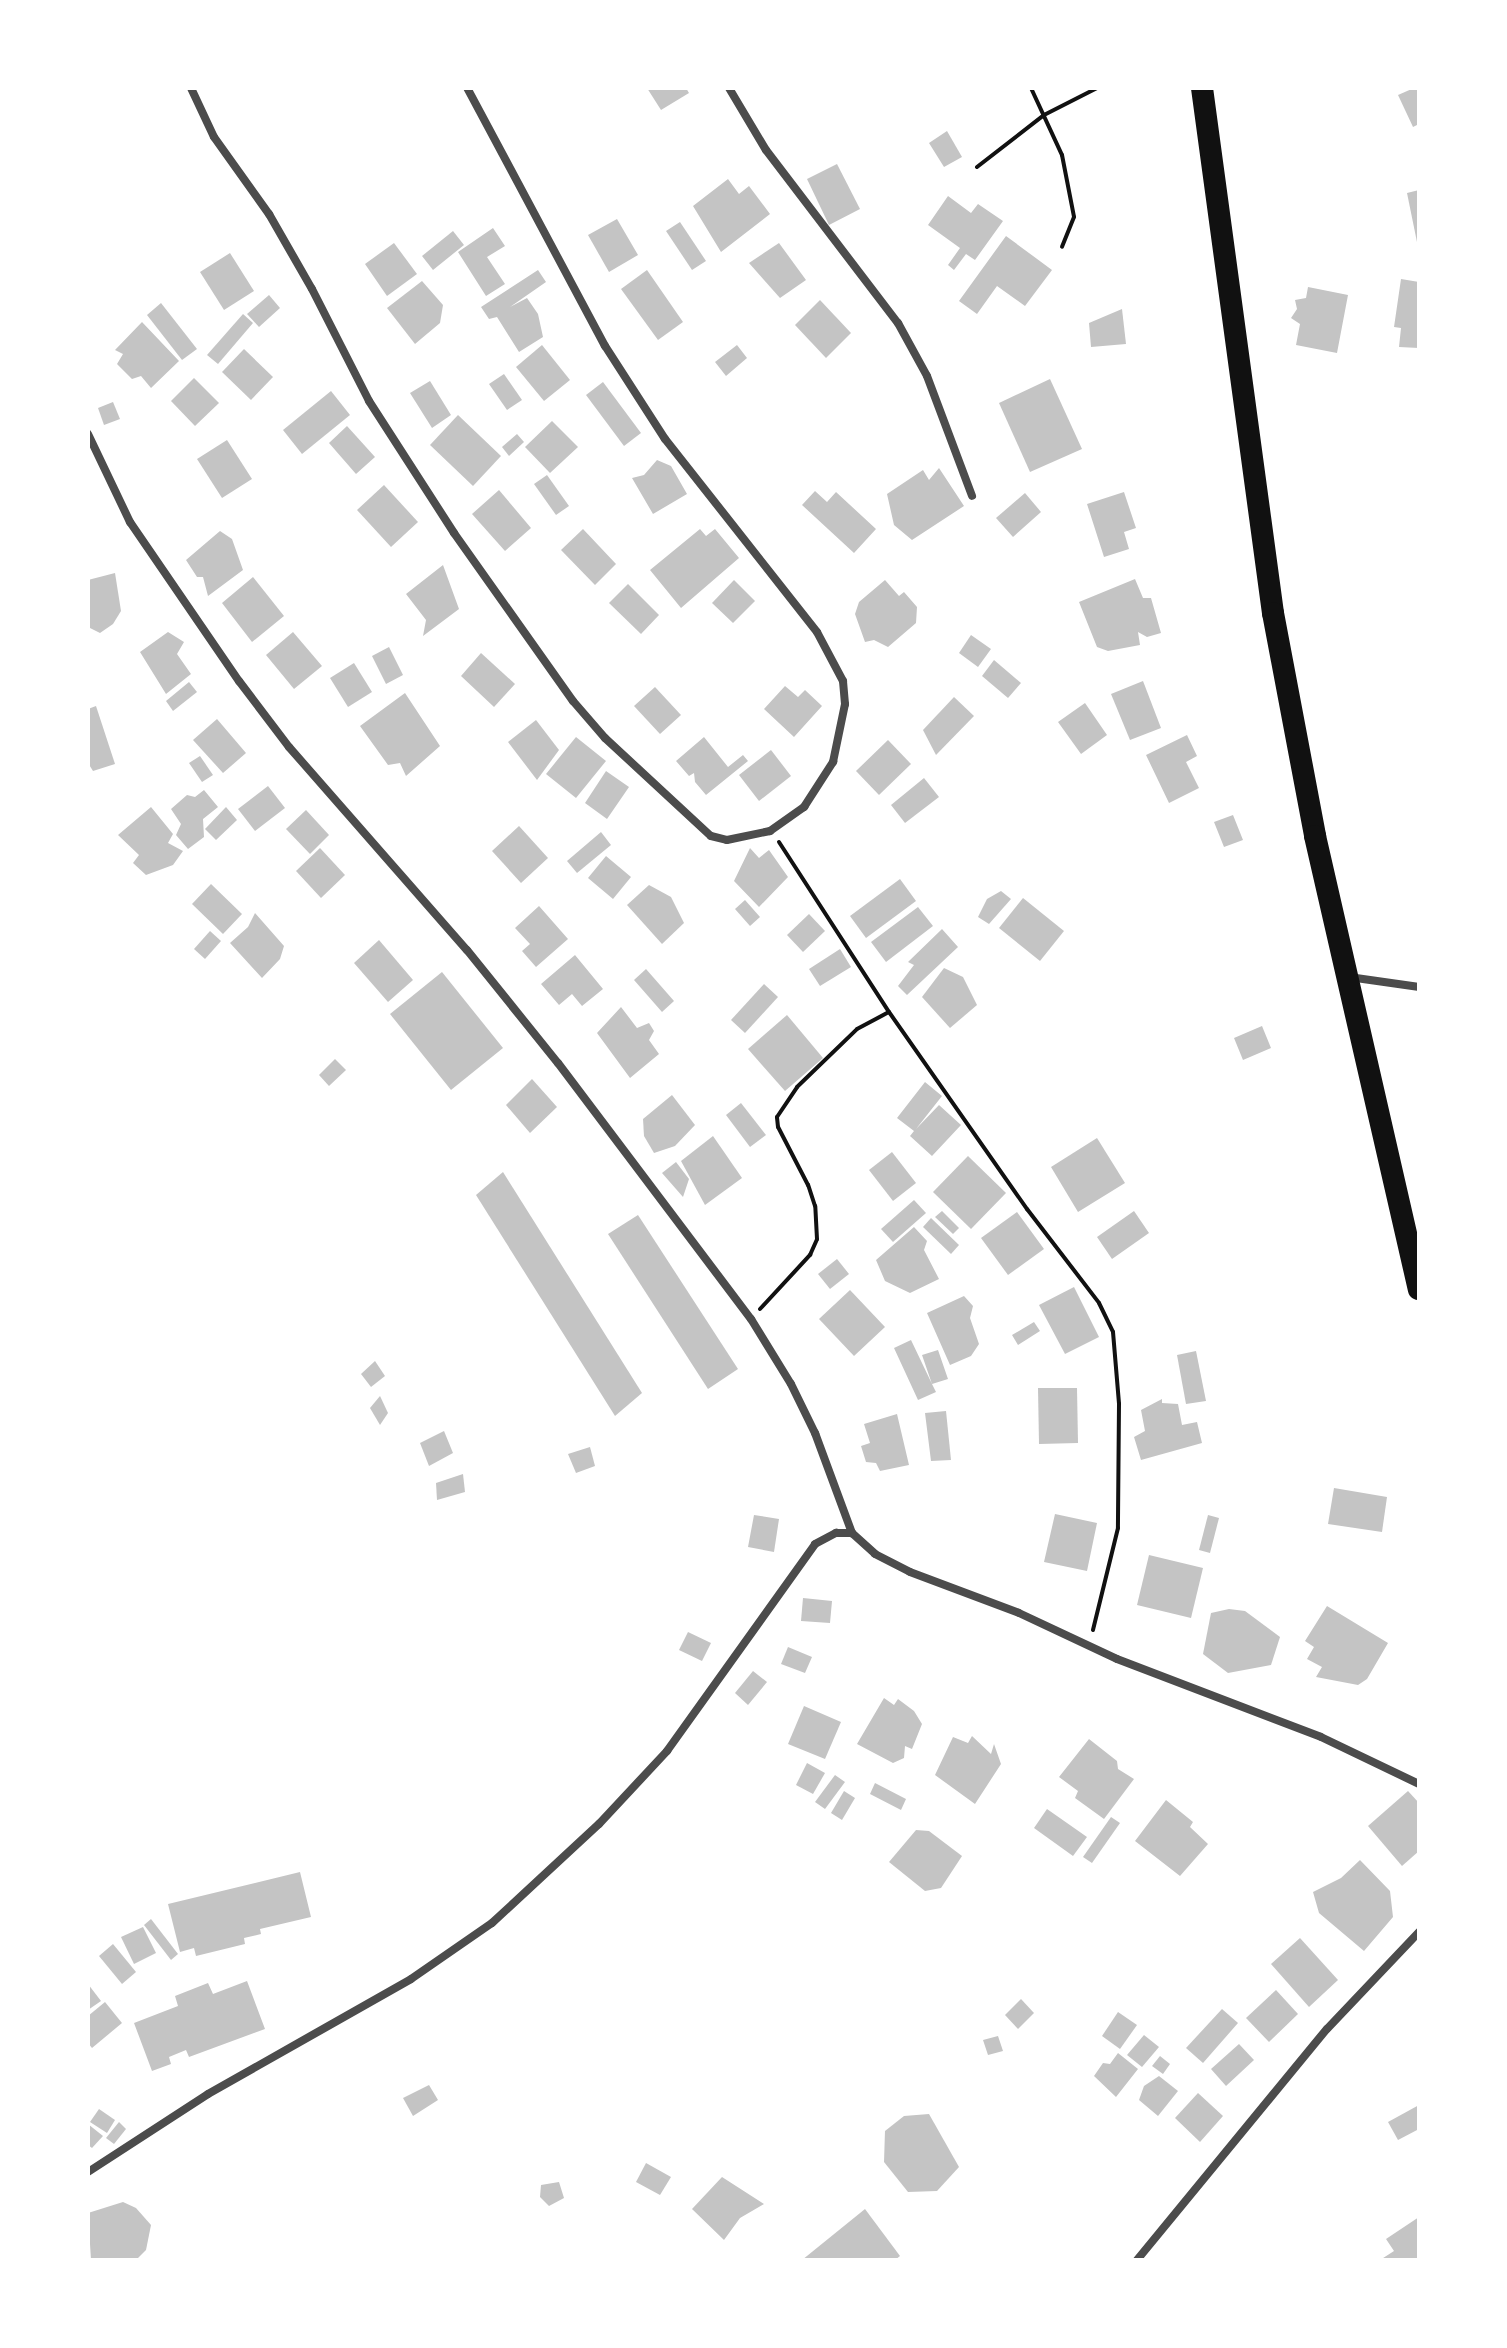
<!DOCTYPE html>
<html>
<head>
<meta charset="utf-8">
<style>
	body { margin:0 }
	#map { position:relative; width:1507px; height:2348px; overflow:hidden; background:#fff; font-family:"Zilla Slab",serif }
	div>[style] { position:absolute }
	.building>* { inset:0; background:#c4c4c4 }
	.path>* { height:4px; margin:-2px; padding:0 2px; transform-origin:2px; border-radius:2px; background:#111 }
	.minor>* { height:8px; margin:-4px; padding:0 4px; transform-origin:4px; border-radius:4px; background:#4c4c4c }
	.trunk>* { height:22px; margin:-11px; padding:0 11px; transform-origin:11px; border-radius:11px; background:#111 }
	span { translate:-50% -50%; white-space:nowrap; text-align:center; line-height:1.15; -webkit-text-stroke:8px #fff; paint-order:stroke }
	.frame { position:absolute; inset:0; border:90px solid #fff; pointer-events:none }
</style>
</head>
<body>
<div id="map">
	<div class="building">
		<i style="clip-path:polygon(647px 88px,686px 88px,689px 93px,661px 110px)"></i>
		<i style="clip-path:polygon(1414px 88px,1419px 88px,1419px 124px,1413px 127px,1398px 95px)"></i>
		<i style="clip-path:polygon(947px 131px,962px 157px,944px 167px,929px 143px)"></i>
		<i style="clip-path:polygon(837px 164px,860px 209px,829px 225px,807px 179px)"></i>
		<i style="clip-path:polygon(728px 179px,739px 194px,749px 186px,770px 214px,721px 252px,693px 206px)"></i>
		<i style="clip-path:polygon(1419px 190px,1419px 247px,1418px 247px,1407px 193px)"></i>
		<i style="clip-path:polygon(948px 196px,971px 213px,978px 204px,1003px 221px,975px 260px,966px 254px,954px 270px,948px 265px,960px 248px,928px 225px)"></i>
		<i style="clip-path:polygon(617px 219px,638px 255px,609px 272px,588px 235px)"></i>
		<i style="clip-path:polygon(680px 222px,706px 261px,692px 270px,666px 231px)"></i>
		<i style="clip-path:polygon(493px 228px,505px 246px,487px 257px,505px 284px,486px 296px,458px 252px)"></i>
		<i style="clip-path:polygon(453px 231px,464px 245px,433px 270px,422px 256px)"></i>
		<i style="clip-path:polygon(1006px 236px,1052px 270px,1025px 306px,997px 286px,977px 314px,959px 301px)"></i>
		<i style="clip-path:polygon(394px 243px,417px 274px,387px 296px,365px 264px)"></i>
		<i style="clip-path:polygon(779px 243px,806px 280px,780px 298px,749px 263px)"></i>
		<i style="clip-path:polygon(230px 253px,254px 291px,224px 310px,200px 272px)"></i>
		<i style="clip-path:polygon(538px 270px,546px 282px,510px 307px,527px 298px,538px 314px,543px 337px,519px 352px,497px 317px,489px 319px,481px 307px)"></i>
		<i style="clip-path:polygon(647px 270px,683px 322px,658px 340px,621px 289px)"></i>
		<i style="clip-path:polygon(1401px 279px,1419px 282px,1419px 348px,1399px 347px,1401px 328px,1394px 327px)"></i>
		<i style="clip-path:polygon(422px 281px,443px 305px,440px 323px,415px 344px,387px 308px)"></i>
		<i style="clip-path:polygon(1308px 287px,1348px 295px,1337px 353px,1296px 345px,1300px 324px,1291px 318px,1297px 309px,1295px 300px,1306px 298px)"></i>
		<i style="clip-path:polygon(269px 295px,280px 308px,259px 327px,247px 314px)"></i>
		<i style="clip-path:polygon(820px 300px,851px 333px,826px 358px,795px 325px)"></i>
		<i style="clip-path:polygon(161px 303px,197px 349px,182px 360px,147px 315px)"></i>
		<i style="clip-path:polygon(1122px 309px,1126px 344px,1091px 347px,1089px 323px)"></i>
		<i style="clip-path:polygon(243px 314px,253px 323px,218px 364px,207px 355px)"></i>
		<i style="clip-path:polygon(142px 322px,179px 361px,151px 388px,141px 376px,132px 379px,117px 364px,123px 354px,115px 350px)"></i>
		<i style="clip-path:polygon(542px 345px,570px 380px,544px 401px,516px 367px)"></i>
		<i style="clip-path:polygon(737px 345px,747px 358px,726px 376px,715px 362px)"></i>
		<i style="clip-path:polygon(244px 349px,273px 377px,251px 400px,222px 372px)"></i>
		<i style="clip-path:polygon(504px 374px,522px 400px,507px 410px,489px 384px)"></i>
		<i style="clip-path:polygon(194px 378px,219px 403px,195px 426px,171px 401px)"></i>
		<i style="clip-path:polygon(1050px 379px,1082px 449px,1030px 472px,999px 403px)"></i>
		<i style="clip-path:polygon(430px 381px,451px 415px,432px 428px,410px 393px)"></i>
		<i style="clip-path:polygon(603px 382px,641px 433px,624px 446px,586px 395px)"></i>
		<i style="clip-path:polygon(331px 391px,350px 415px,302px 454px,283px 430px)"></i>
		<i style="clip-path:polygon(113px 402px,120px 419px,104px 425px,98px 408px)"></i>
		<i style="clip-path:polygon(458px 415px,501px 456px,473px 486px,430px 445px)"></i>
		<i style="clip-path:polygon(552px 421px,578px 447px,550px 473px,525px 447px)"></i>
		<i style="clip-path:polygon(347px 426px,375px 457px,356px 474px,329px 443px)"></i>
		<i style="clip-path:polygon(517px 434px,524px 442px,509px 456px,502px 447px)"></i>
		<i style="clip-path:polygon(227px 440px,252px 479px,222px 498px,197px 459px)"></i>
		<i style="clip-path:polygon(657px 460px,671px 466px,687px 494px,653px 514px,632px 478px,644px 475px)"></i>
		<i style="clip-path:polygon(939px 468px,964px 506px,912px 540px,894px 525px,887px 494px,923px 470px,929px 480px)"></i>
		<i style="clip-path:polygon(547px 475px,569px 506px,556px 515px,534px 484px)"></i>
		<i style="clip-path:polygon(384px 485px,418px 522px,391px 547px,357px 510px)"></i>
		<i style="clip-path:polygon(499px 490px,531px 528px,505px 551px,472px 514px)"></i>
		<i style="clip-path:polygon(815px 491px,827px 502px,836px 492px,876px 529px,854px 553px,802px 505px)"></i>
		<i style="clip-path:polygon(1124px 492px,1136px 528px,1124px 532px,1129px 549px,1104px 557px,1087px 504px)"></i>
		<i style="clip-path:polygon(1025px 493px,1041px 512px,1013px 537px,996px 518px)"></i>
		<i style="clip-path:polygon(583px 529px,616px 564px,595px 585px,561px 550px)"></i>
		<i style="clip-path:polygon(700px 529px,706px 536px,715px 529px,739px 558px,681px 608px,650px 570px)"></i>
		<i style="clip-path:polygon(220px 531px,232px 539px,243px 570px,208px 596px,203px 577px,197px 577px,186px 560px)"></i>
		<i style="clip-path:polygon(443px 565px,459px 609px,423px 636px,426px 620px,406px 594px)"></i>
		<i style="clip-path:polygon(115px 573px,121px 611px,113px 624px,100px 633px,88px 627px,88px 580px)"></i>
		<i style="clip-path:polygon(253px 577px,284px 616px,252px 642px,222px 603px)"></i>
		<i style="clip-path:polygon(1135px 579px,1143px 598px,1151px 598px,1161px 633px,1147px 637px,1138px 632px,1140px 645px,1108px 651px,1097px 647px,1079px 602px)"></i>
		<i style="clip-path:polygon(734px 580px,755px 601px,733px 623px,712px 603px)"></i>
		<i style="clip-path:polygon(885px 580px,899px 596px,904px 592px,917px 607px,916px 623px,888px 647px,874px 640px,865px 642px,855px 614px,859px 602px)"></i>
		<i style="clip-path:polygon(628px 584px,659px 615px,641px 634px,609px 603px)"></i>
		<i style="clip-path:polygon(168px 632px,184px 642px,177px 654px,191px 674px,166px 694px,140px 652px)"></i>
		<i style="clip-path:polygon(293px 632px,322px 666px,294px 689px,266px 655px)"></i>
		<i style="clip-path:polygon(971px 635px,991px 649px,978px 667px,959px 653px)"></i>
		<i style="clip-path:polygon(389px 647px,403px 675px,386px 684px,372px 656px)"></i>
		<i style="clip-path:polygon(481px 653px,515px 684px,494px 707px,461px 676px)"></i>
		<i style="clip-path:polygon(994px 660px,1021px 683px,1008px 698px,982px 676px)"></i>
		<i style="clip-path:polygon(354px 663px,372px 692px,348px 707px,330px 678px)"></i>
		<i style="clip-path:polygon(1143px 681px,1161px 728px,1130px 740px,1111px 694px)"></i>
		<i style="clip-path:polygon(189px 682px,197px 692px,173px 711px,166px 701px)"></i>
		<i style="clip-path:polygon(785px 686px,798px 697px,805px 690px,822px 706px,794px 737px,764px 709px)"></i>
		<i style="clip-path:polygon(655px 687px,681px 715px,660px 734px,634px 706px)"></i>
		<i style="clip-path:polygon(405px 693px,440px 746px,406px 776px,400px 763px,388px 765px,360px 726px)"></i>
		<i style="clip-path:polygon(954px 697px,974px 716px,936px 755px,923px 730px)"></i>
		<i style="clip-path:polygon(1085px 703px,1107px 735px,1081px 754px,1058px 722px)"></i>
		<i style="clip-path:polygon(96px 706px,115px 764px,93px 771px,88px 763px,88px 709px)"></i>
		<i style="clip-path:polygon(217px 719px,246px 753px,223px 773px,193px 740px)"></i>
		<i style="clip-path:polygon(536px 720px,559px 750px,537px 780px,508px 742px)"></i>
		<i style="clip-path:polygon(1187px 735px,1197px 756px,1186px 762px,1199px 788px,1169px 803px,1146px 755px)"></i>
		<i style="clip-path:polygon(576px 737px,606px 761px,576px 798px,546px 774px)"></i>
		<i style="clip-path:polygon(704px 737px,728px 767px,743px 755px,748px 761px,706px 795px,695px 782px,694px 773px,689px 776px,676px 761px)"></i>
		<i style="clip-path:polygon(888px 740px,911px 764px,879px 795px,856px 771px)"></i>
		<i style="clip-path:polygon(771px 750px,791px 776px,759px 801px,739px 775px)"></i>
		<i style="clip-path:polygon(200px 756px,213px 775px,202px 782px,189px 763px)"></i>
		<i style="clip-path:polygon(606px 771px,629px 787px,607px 819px,585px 803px)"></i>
		<i style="clip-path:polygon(924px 778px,939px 797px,905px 823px,891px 805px)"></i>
		<i style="clip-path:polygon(268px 786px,285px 808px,255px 831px,238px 809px)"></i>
		<i style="clip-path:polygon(204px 790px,218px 807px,203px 819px,204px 837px,188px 849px,176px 835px,181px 824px,171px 809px,187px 795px,195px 797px)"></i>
		<i style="clip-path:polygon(151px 807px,173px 834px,168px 843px,183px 851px,173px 865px,146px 875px,133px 863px,139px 855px,118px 835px)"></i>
		<i style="clip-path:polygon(226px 807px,237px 820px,216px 840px,205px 829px)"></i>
		<i style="clip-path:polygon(306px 810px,329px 835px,310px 854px,286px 829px)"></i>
		<i style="clip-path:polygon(1233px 815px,1243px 840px,1224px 847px,1214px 822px)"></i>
		<i style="clip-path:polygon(519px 826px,548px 858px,521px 883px,492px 851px)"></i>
		<i style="clip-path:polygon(601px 832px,611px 845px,577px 873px,567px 861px)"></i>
		<i style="clip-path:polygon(320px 848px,345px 875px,321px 898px,296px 871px)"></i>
		<i style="clip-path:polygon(750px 848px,759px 858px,769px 850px,788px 877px,759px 907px,734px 881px)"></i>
		<i style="clip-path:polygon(606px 856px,631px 877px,613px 899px,588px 878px)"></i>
		<i style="clip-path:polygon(900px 879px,916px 901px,866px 938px,850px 916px)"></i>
		<i style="clip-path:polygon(211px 884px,242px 914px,223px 934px,192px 904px)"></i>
		<i style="clip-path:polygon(649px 885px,671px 897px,684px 923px,662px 944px,627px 905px)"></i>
		<i style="clip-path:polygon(1001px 891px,1011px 899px,989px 924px,978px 917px,987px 899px)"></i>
		<i style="clip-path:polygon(1023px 898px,1064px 931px,1040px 961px,999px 928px)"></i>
		<i style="clip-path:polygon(745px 900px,760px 917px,750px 926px,735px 909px)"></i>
		<i style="clip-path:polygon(539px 906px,568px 939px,536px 967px,522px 951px,530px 944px,515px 928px)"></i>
		<i style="clip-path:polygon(918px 907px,933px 926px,886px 962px,871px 942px)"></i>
		<i style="clip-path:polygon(255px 913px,284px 946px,280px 959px,262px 978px,230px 943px,248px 927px)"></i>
		<i style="clip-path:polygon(809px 914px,825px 931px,803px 952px,787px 935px)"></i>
		<i style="clip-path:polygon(942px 929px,958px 947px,907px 995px,898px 986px,914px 965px,908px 962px)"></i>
		<i style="clip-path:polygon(210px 931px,221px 941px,205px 959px,194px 949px)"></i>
		<i style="clip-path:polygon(379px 940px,413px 980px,388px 1002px,354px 963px)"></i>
		<i style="clip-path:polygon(840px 949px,851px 967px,820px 986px,809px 969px)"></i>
		<i style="clip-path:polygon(575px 955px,603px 989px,582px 1006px,572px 994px,559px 1005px,541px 984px)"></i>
		<i style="clip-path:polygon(944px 968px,963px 977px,977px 1005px,950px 1028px,922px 997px)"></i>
		<i style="clip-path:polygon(646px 969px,674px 1001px,662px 1012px,634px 980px)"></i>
		<i style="clip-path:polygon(442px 972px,503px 1048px,451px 1090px,390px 1014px)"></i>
		<i style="clip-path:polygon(764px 984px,778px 997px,745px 1033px,731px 1020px)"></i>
		<i style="clip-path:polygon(621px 1007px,637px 1028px,649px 1023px,654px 1031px,649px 1040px,659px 1054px,630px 1078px,597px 1033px)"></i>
		<i style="clip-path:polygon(787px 1015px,823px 1058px,785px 1091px,748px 1049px)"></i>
		<i style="clip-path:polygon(1262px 1026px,1271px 1048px,1243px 1060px,1234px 1038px)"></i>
		<i style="clip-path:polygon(335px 1059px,346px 1070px,329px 1086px,319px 1075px)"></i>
		<i style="clip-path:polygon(532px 1079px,557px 1107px,530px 1133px,506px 1105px)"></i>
		<i style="clip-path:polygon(925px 1082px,942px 1096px,916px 1129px,939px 1105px,961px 1125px,932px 1156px,910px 1136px,914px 1131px,897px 1118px)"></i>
		<i style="clip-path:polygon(672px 1095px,695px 1125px,675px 1146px,654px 1153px,644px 1136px,643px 1119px)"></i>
		<i style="clip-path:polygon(741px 1103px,766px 1135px,750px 1147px,726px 1115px)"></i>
		<i style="clip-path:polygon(713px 1136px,742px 1178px,705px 1205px,681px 1161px)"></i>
		<i style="clip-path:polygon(1097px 1138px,1125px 1183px,1078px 1212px,1051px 1167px)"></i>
		<i style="clip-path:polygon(892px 1152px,916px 1183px,893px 1201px,869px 1170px)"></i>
		<i style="clip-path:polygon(968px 1156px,1006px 1193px,971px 1229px,933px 1192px)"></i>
		<i style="clip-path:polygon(676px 1162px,689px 1179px,683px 1197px,662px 1173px)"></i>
		<i style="clip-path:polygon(503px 1172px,642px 1393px,615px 1416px,476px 1195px)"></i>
		<i style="clip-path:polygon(914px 1200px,926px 1213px,893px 1242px,881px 1229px)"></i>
		<i style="clip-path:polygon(942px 1211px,959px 1228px,953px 1234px,935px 1217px)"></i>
		<i style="clip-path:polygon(1134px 1211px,1149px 1233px,1112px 1259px,1097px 1237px)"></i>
		<i style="clip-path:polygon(1017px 1212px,1044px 1249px,1008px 1275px,981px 1238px)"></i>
		<i style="clip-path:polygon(638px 1215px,738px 1369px,708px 1389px,608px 1234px)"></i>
		<i style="clip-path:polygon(931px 1218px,959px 1245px,951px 1254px,923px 1227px)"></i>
		<i style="clip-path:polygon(914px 1227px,927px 1241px,924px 1250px,939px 1279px,910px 1293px,885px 1281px,876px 1260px)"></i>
		<i style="clip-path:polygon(837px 1259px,849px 1274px,830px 1289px,818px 1274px)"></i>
		<i style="clip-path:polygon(1074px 1287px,1099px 1337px,1065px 1354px,1039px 1305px)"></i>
		<i style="clip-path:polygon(850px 1290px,885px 1327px,854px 1356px,819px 1319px)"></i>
		<i style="clip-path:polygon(964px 1296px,973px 1306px,970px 1318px,979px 1344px,971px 1356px,950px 1365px,927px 1313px)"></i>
		<i style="clip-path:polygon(1034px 1322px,1040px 1331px,1018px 1345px,1012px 1335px)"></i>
		<i style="clip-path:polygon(911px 1340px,932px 1384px,922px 1355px,938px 1350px,948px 1379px,932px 1384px,936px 1392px,918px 1400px,894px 1348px)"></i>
		<i style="clip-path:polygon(1196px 1351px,1206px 1401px,1186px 1404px,1177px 1355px)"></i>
		<i style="clip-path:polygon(375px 1361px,385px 1376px,371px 1387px,361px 1374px)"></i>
		<i style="clip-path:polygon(1038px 1388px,1077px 1388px,1078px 1443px,1039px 1444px)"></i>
		<i style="clip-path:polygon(380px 1396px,388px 1413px,380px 1425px,370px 1408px)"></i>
		<i style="clip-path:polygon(1162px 1399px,1162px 1403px,1178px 1404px,1182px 1425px,1197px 1422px,1202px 1443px,1141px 1460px,1134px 1437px,1145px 1431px,1141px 1410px)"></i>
		<i style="clip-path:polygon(946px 1411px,951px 1460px,931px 1461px,925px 1413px)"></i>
		<i style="clip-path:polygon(897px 1414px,909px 1465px,880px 1471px,876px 1463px,866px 1462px,861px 1446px,870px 1443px,864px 1424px)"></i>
		<i style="clip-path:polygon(444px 1431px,453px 1453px,429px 1466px,420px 1443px)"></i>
		<i style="clip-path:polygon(590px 1447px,595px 1466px,576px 1473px,568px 1454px)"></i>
		<i style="clip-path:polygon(463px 1474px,465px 1492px,437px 1500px,436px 1483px)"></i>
		<i style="clip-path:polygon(1334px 1488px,1387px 1497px,1382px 1532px,1328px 1524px)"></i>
		<i style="clip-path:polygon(1055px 1514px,1097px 1523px,1087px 1571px,1044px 1562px)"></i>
		<i style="clip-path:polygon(754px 1515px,779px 1519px,774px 1552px,748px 1547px)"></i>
		<i style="clip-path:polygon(1208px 1515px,1219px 1518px,1210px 1553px,1199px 1550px)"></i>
		<i style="clip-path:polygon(1149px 1555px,1203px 1568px,1191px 1618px,1137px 1605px)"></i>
		<i style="clip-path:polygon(803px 1598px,832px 1601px,830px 1623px,801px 1621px)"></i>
		<i style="clip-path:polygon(1327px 1606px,1388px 1643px,1367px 1679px,1358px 1685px,1316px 1677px,1322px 1667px,1307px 1659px,1314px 1647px,1305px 1641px)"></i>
		<i style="clip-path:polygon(1229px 1609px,1245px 1611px,1280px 1637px,1271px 1665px,1228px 1673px,1203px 1654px,1211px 1613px)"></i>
		<i style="clip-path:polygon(688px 1632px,711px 1643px,702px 1661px,679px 1650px)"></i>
		<i style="clip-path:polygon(788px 1647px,812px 1657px,805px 1673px,781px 1664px)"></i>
		<i style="clip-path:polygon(753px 1671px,767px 1682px,748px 1705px,735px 1693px)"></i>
		<i style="clip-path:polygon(884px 1698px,894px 1705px,898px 1699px,914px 1711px,922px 1724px,912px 1749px,905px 1746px,904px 1758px,893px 1763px,857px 1744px)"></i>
		<i style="clip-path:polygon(804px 1706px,841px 1722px,825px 1759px,788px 1744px)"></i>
		<i style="clip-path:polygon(972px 1736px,991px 1754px,994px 1744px,1001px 1764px,975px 1804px,935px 1775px,953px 1737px,968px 1743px)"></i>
		<i style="clip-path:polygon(1089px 1739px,1117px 1761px,1118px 1769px,1134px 1779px,1104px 1819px,1075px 1798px,1078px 1791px,1059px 1777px)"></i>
		<i style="clip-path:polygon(807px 1763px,825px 1773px,813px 1794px,796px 1785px)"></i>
		<i style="clip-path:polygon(835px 1775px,845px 1782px,825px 1809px,815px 1802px)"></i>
		<i style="clip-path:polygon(875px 1783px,906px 1799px,901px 1810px,870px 1794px)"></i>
		<i style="clip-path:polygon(844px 1791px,855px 1798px,842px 1820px,831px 1813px)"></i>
		<i style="clip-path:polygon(1408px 1791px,1419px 1803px,1419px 1851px,1402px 1866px,1368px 1826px)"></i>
		<i style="clip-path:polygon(1166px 1800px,1193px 1822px,1190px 1827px,1208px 1844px,1180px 1876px,1135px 1841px)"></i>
		<i style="clip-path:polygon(1047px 1809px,1087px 1837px,1073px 1856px,1034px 1828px)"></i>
		<i style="clip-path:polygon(1111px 1817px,1120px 1823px,1092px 1863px,1083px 1857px)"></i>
		<i style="clip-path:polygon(916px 1830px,929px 1831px,962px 1856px,941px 1888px,925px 1891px,889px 1862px)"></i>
		<i style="clip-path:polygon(1360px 1860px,1390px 1891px,1393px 1917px,1364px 1951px,1319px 1913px,1313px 1892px,1341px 1878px)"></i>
		<i style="clip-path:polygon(300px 1872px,311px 1917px,260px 1929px,261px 1934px,244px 1938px,245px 1944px,196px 1956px,194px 1948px,180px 1952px,168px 1904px)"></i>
		<i style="clip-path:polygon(151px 1919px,178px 1954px,171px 1960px,144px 1925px)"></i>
		<i style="clip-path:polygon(143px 1927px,156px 1953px,134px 1964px,121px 1937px)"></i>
		<i style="clip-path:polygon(1300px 1938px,1338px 1980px,1309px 2007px,1271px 1964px)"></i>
		<i style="clip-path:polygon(113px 1944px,136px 1972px,122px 1984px,99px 1956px)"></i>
		<i style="clip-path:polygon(247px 1981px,265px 2029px,189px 2057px,186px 2050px,169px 2057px,171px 2064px,152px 2071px,134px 2023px,178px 2006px,175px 1996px,208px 1983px,213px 1994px)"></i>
		<i style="clip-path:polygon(88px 1984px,101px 2001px,88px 2010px)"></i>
		<i style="clip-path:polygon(1276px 1990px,1298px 2014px,1269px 2042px,1246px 2018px)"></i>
		<i style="clip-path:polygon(1021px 1999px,1034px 2013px,1018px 2029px,1005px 2015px)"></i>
		<i style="clip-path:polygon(105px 2002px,122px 2023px,92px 2048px,88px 2043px,88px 2016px)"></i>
		<i style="clip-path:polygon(1222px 2009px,1238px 2023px,1203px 2063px,1186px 2048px)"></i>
		<i style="clip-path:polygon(1118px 2012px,1137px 2025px,1120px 2049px,1102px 2036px)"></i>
		<i style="clip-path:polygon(1144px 2035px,1159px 2047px,1142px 2067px,1127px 2055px)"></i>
		<i style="clip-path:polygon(998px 2036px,1003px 2051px,988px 2055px,983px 2040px)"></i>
		<i style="clip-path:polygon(1239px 2044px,1254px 2060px,1226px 2086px,1211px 2069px)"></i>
		<i style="clip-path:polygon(1118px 2053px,1138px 2069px,1116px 2097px,1094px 2076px,1103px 2063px,1110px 2064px)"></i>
		<i style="clip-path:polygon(1160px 2056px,1170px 2064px,1163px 2074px,1152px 2066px)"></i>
		<i style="clip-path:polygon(1159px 2076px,1178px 2091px,1158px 2116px,1139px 2100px,1144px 2086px)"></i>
		<i style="clip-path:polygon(429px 2085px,438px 2100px,413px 2116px,403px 2098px)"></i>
		<i style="clip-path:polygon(1198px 2093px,1223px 2116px,1200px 2142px,1175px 2118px)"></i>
		<i style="clip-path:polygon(1419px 2105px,1419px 2129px,1398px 2140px,1388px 2122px)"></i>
		<i style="clip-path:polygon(99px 2109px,115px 2120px,107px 2133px,90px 2122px)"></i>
		<i style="clip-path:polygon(929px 2114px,959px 2167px,937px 2191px,908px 2192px,884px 2162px,885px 2131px,904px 2116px)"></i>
		<i style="clip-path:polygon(119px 2122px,126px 2129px,114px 2144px,106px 2138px)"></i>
		<i style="clip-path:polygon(88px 2124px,103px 2136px,92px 2148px,88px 2145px)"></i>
		<i style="clip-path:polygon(646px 2163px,671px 2177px,660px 2195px,636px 2182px)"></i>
		<i style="clip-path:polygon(722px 2177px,764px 2204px,740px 2218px,724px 2240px,692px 2209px)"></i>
		<i style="clip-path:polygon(559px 2182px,564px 2198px,549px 2206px,540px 2197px,541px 2185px)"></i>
		<i style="clip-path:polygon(123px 2202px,136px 2208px,151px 2225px,146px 2250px,136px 2260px,91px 2260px,88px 2213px)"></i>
		<i style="clip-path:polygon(865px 2209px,900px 2256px,895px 2260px,802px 2260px)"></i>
		<i style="clip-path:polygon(1419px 2217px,1419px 2260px,1380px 2260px,1394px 2251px,1386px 2239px)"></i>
	</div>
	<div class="path">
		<i style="left:1031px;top:88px;width:74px;rotate:65.2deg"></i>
		<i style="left:1062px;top:155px;width:63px;rotate:79deg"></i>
		<i style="left:1074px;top:217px;width:32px;rotate:112deg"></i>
		<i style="left:977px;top:167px;width:85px;rotate:-37.8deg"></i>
		<i style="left:1044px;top:115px;width:59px;rotate:-27deg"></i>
		<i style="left:779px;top:842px;width:202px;rotate:57.1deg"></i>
		<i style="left:889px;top:1012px;width:241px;rotate:55deg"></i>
		<i style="left:1027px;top:1209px;width:118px;rotate:52.5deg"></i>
		<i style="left:1099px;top:1303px;width:32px;rotate:64deg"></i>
		<i style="left:1113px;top:1332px;width:72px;rotate:85.2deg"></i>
		<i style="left:1119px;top:1404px;width:124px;rotate:90.5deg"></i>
		<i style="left:1118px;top:1528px;width:105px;rotate:103.8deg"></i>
		<i style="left:760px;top:1309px;width:74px;rotate:-47.2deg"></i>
		<i style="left:810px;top:1255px;width:17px;rotate:-66deg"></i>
		<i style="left:817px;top:1239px;width:33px;rotate:-93deg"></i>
		<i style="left:815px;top:1206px;width:22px;rotate:-108deg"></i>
		<i style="left:808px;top:1185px;width:65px;rotate:-117.3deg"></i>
		<i style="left:778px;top:1127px;width:10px;rotate:-96deg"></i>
		<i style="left:777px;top:1117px;width:36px;rotate:-56deg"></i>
		<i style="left:797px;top:1087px;width:83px;rotate:-44deg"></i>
		<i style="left:857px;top:1029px;width:36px;rotate:-28deg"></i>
	</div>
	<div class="minor">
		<i style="left:191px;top:88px;width:54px;rotate:64.9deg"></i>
		<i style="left:214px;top:137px;width:95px;rotate:54.5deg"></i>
		<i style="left:269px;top:214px;width:86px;rotate:60.2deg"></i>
		<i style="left:312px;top:289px;width:126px;rotate:63deg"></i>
		<i style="left:369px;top:401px;width:157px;rotate:57.2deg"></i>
		<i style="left:454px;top:533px;width:206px;rotate:54.7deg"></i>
		<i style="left:573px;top:701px;width:49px;rotate:49.1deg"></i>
		<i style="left:605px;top:738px;width:144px;rotate:42.8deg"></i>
		<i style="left:711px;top:836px;width:16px;rotate:14deg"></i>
		<i style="left:727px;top:840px;width:44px;rotate:-11.8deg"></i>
		<i style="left:770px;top:831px;width:42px;rotate:-35.2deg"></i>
		<i style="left:804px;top:807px;width:54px;rotate:-57.2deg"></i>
		<i style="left:833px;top:762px;width:59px;rotate:-78.3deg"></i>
		<i style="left:845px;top:704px;width:23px;rotate:-95deg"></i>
		<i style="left:843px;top:681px;width:55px;rotate:-118deg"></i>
		<i style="left:817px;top:632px;width:246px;rotate:-128.2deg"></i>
		<i style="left:665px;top:439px;width:111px;rotate:-122.8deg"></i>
		<i style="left:605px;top:346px;width:293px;rotate:-118.1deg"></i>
		<i style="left:729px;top:88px;width:72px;rotate:59.2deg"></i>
		<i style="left:766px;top:150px;width:218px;rotate:52.7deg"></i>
		<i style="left:898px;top:323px;width:60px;rotate:61.3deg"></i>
		<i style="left:927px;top:376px;width:128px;rotate:69.4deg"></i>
		<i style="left:88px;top:434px;width:98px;rotate:64.5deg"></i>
		<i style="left:130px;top:522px;width:193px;rotate:55.6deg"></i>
		<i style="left:239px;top:681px;width:83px;rotate:52.9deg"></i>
		<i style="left:289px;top:747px;width:270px;rotate:48.8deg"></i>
		<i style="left:467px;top:950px;width:145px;rotate:51.2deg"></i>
		<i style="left:558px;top:1063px;width:321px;rotate:53deg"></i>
		<i style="left:751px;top:1319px;width:76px;rotate:58.4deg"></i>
		<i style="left:791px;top:1384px;width:55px;rotate:63.9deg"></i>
		<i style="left:815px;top:1433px;width:107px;rotate:69.7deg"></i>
		<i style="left:852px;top:1533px;width:31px;rotate:42deg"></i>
		<i style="left:875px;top:1554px;width:39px;rotate:27deg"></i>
		<i style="left:910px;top:1572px;width:116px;rotate:20.6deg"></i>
		<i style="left:1019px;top:1613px;width:108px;rotate:25.1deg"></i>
		<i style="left:1117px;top:1659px;width:218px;rotate:20.9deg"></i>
		<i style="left:1321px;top:1737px;width:109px;rotate:25.6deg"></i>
		<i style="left:1349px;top:977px;width:71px;rotate:8.1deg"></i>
		<i style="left:88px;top:2172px;width:143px;rotate:-33deg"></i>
		<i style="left:208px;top:2094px;width:233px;rotate:-29.5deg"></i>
		<i style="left:411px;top:1979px;width:98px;rotate:-34.7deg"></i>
		<i style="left:492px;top:1923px;width:146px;rotate:-42.8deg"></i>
		<i style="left:599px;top:1824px;width:100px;rotate:-47deg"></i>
		<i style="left:667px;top:1751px;width:254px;rotate:-54.4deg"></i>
		<i style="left:815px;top:1544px;width:24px;rotate:-28deg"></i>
		<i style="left:836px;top:1533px;width:16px"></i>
		<i style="left:1137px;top:2260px;width:299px;rotate:-50.6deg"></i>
		<i style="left:1327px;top:2029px;width:134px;rotate:-46.5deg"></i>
	</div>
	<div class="trunk">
		<i style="left:1202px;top:88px;width:530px;rotate:82.3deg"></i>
		<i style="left:1273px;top:613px;width:227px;rotate:79.3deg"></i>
		<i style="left:1315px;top:836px;width:465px;rotate:77.1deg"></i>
	</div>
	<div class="frame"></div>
</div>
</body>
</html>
